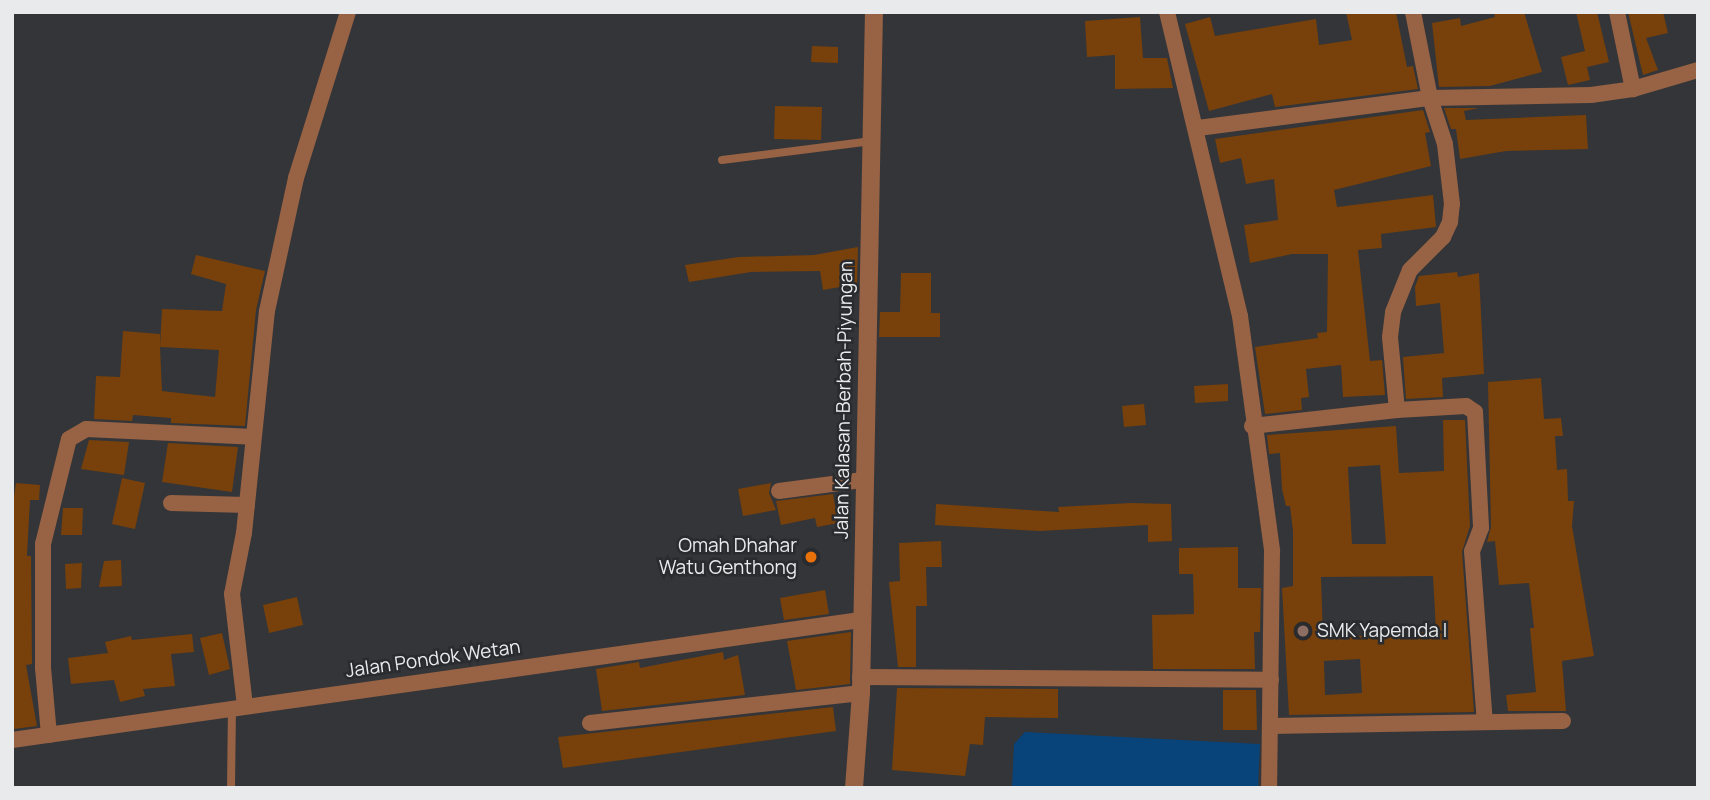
<!DOCTYPE html>
<html>
<head>
<meta charset="utf-8">
<style>
	body { margin:0 }
	#map { position:relative; width:1710px; height:800px; overflow:hidden; background:#333538; font-family:Manrope,sans-serif }
	div>[style] { position:absolute }
	.green>* { inset:0; background:#08447a }
	.building>* { inset:0; background:#78400b }
	.service>* { height:8px; margin:-4px; padding:0 4px; transform-origin:4px; border-radius:4px; background:#986244 }
	.minor>* { height:16px; margin:-8px; padding:0 8px; transform-origin:8px; border-radius:8px; background:#986244 }
	.tertiary>* { height:18px; margin:-9px; padding:0 9px; transform-origin:9px; border-radius:9px; background:#986244 }
	.dots>* { width:19px; height:19px; translate:-50% -50%; box-sizing:border-box; border:4px solid #292b2e; border-radius:50% }
	span { translate:-50% -50%; white-space:nowrap; text-align:center; line-height:1.15; -webkit-text-stroke:5px #292b2e; paint-order:stroke }
	.street-label { font-size:19px; color:#e9eaec }
	.poi-label { font-size:19px; color:#e9eaec }
	.right { translate:-100% -50%; text-align:right }
	.left { translate:0 -50%; text-align:left }
	.frame { position:absolute; inset:0; border:14px solid #e9eaec; pointer-events:none }
</style>
</head>
<body>
<div id="map">
	<div class="green">
		<i style="clip-path:polygon(1025px 732px,1260px 744px,1258px 788px,1012px 788px,1014px 744px)"></i>
	</div>
	<div class="building">
		<i style="clip-path:polygon(1346px 12px,1396px 12px,1407px 67px,1413px 66px,1418px 89px,1275px 107px,1272px 94px,1209px 111px,1185px 24px,1210px 17px,1215px 36px,1316px 19px,1319px 45px,1352px 40px)"></i>
		<i style="clip-path:polygon(1494px 12px,1524px 12px,1542px 72px,1490px 86px,1439px 87px,1432px 23px,1460px 18px,1461px 26px,1495px 17px)"></i>
		<i style="clip-path:polygon(1576px 12px,1597px 12px,1609px 62px,1587px 67px,1590px 80px,1568px 85px,1561px 57px,1585px 51px)"></i>
		<i style="clip-path:polygon(1628px 12px,1663px 12px,1668px 33px,1646px 38px,1658px 70px,1643px 75px)"></i>
		<i style="clip-path:polygon(1140px 17px,1143px 58px,1167px 58px,1173px 88px,1115px 89px,1115px 55px,1087px 57px,1085px 21px)"></i>
		<i style="clip-path:polygon(812px 46px,838px 47px,838px 63px,811px 62px)"></i>
		<i style="clip-path:polygon(775px 106px,822px 107px,821px 140px,774px 139px)"></i>
		<i style="clip-path:polygon(1444px 108px,1479px 108px,1464px 111px,1466px 120px,1586px 115px,1588px 149px,1506px 151px,1460px 159px,1456px 129px,1451px 129px)"></i>
		<i style="clip-path:polygon(1423px 110px,1430px 132px,1425px 133px,1431px 166px,1334px 190px,1337px 207px,1433px 195px,1436px 227px,1381px 234px,1382px 248px,1358px 250px,1370px 361px,1382px 360px,1385px 395px,1343px 397px,1341px 365px,1306px 369px,1309px 397px,1301px 398px,1302px 410px,1265px 414px,1255px 347px,1318px 338px,1317px 333px,1327px 332px,1328px 254px,1292px 254px,1250px 263px,1244px 225px,1278px 220px,1274px 179px,1246px 184px,1241px 158px,1220px 163px,1215px 139px)"></i>
		<i style="clip-path:polygon(858px 247px,857px 284px,823px 290px,820px 271px,751px 272px,689px 282px,685px 265px,739px 257px,814px 255px)"></i>
		<i style="clip-path:polygon(evenodd,196px 255px,265px 271px,256px 310px,245px 426px,171px 423px,171px 418px,133px 415px,132px 421px,94px 419px,96px 376px,120px 377px,123px 331px,160px 334px,160px 347px,162px 309px,222px 311px,226px 284px,191px 274px,196px 255px,160px 347px,219px 350px,215px 397px,162px 391px,160px 347px)"></i>
		<i style="clip-path:polygon(1457px 272px,1458px 277px,1479px 273px,1484px 374px,1442px 378px,1443px 397px,1406px 399px,1403px 357px,1444px 353px,1440px 303px,1416px 306px,1415px 287px,1419px 276px)"></i>
		<i style="clip-path:polygon(901px 273px,931px 273px,931px 313px,940px 313px,940px 337px,879px 337px,880px 312px,900px 312px)"></i>
		<i style="clip-path:polygon(1541px 378px,1544px 419px,1561px 418px,1563px 436px,1555px 436px,1557px 470px,1567px 469px,1568px 501px,1574px 501px,1572px 526px,1594px 656px,1562px 661px,1566px 711px,1508px 711px,1506px 695px,1536px 692px,1530px 628px,1534px 628px,1529px 583px,1499px 585px,1495px 541px,1487px 542px,1491px 527px,1488px 382px)"></i>
		<i style="clip-path:polygon(1228px 384px,1228px 401px,1195px 403px,1194px 386px)"></i>
		<i style="clip-path:polygon(1144px 404px,1146px 425px,1124px 427px,1122px 406px)"></i>
		<i style="clip-path:polygon(evenodd,1443px 420px,1465px 420px,1470px 526px,1462px 552px,1474px 712px,1289px 715px,1282px 588px,1293px 586px,1293px 531px,1290px 506px,1286px 506px,1282px 489px,1280px 453px,1269px 454px,1267px 435px,1396px 426px,1399px 473px,1444px 471px,1443px 420px,1380px 465px,1386px 544px,1352px 544px,1348px 467px,1380px 465px,1443px 420px,1433px 576px,1436px 631px,1323px 638px,1321px 577px,1433px 576px,1443px 420px,1360px 659px,1362px 693px,1325px 695px,1324px 661px,1360px 659px)"></i>
		<i style="clip-path:polygon(89px 440px,129px 442px,124px 475px,81px 469px)"></i>
		<i style="clip-path:polygon(168px 443px,238px 447px,232px 492px,162px 482px)"></i>
		<i style="clip-path:polygon(122px 478px,145px 483px,135px 529px,112px 524px)"></i>
		<i style="clip-path:polygon(16px 483px,40px 485px,39px 500px,30px 500px,27px 556px,31px 556px,32px 664px,26px 665px,37px 726px,14px 729px,12px 509px)"></i>
		<i style="clip-path:polygon(771px 483px,769px 493px,776px 510px,743px 516px,738px 489px)"></i>
		<i style="clip-path:polygon(833px 494px,838px 523px,817px 527px,815px 518px,781px 525px,776px 501px)"></i>
		<i style="clip-path:polygon(1131px 503px,1171px 504px,1172px 541px,1148px 542px,1148px 525px,1040px 531px,935px 525px,936px 504px,1059px 512px,1058px 507px)"></i>
		<i style="clip-path:polygon(63px 508px,83px 508px,82px 535px,61px 535px)"></i>
		<i style="clip-path:polygon(941px 541px,942px 567px,926px 567px,927px 606px,916px 606px,916px 667px,898px 667px,889px 582px,900px 581px,899px 543px)"></i>
		<i style="clip-path:polygon(1238px 547px,1238px 588px,1261px 588px,1260px 632px,1254px 632px,1255px 669px,1153px 669px,1152px 615px,1194px 614px,1193px 574px,1179px 574px,1179px 548px)"></i>
		<i style="clip-path:polygon(121px 560px,122px 586px,99px 587px,104px 561px)"></i>
		<i style="clip-path:polygon(82px 563px,81px 588px,66px 589px,65px 564px)"></i>
		<i style="clip-path:polygon(825px 590px,829px 614px,784px 620px,780px 598px)"></i>
		<i style="clip-path:polygon(297px 597px,303px 625px,269px 633px,263px 605px)"></i>
		<i style="clip-path:polygon(851px 632px,850px 684px,796px 690px,787px 641px)"></i>
		<i style="clip-path:polygon(222px 633px,230px 669px,209px 675px,200px 638px)"></i>
		<i style="clip-path:polygon(192px 634px,194px 652px,171px 654px,175px 686px,143px 689px,145px 696px,120px 702px,114px 680px,71px 684px,68px 658px,108px 653px,105px 642px,131px 636px,132px 640px)"></i>
		<i style="clip-path:polygon(723px 652px,724px 660px,738px 655px,745px 695px,602px 711px,596px 669px,639px 662px,640px 668px)"></i>
		<i style="clip-path:polygon(897px 688px,1058px 689px,1058px 718px,985px 717px,983px 745px,970px 744px,965px 776px,892px 770px)"></i>
		<i style="clip-path:polygon(1223px 690px,1256px 690px,1257px 730px,1223px 730px)"></i>
		<i style="clip-path:polygon(833px 707px,836px 731px,563px 768px,558px 737px)"></i>
	</div>
	<div class="service">
		<i style="left:722px;top:160px;width:151px;rotate:-7.2deg"></i>
		<i style="left:231px;top:788px;width:80px;rotate:-89.3deg"></i>
	</div>
	<div class="minor">
		<i style="left:1167px;top:12px;width:313px;rotate:76.5deg"></i>
		<i style="left:1240px;top:316px;width:237px;rotate:82.2deg"></i>
		<i style="left:1272px;top:551px;width:237px;rotate:90.7deg"></i>
		<i style="left:1617px;top:12px;width:79px;rotate:78.3deg"></i>
		<i style="left:1198px;top:128px;width:234px;rotate:-7.4deg"></i>
		<i style="left:1430px;top:98px;width:161px;rotate:-1.1deg"></i>
		<i style="left:1591px;top:95px;width:42px;rotate:-8.1deg"></i>
		<i style="left:1633px;top:89px;width:68px;rotate:-16.3deg"></i>
		<i style="left:1397px;top:410px;width:73px;rotate:-95.5deg"></i>
		<i style="left:1390px;top:337px;width:25px;rotate:-83deg"></i>
		<i style="left:1393px;top:312px;width:45px;rotate:-68deg"></i>
		<i style="left:1410px;top:270px;width:47px;rotate:-45deg"></i>
		<i style="left:1443px;top:237px;width:17px;rotate:-65deg"></i>
		<i style="left:1450px;top:222px;width:18px;rotate:-84deg"></i>
		<i style="left:1452px;top:204px;width:60px;rotate:-96.7deg"></i>
		<i style="left:1445px;top:144px;width:48px;rotate:-108.1deg"></i>
		<i style="left:1430px;top:98px;width:88px;rotate:-101.2deg"></i>
		<i style="left:1252px;top:426px;width:146px;rotate:-6.3deg"></i>
		<i style="left:1397px;top:410px;width:69px;rotate:-3.3deg"></i>
		<i style="left:1466px;top:406px;width:11px;rotate:34deg"></i>
		<i style="left:1475px;top:412px;width:116px;rotate:87deg"></i>
		<i style="left:1481px;top:528px;width:25px;rotate:111deg"></i>
		<i style="left:1472px;top:551px;width:171px;rotate:85.7deg"></i>
		<i style="left:779px;top:491px;width:85px;rotate:-7.5deg"></i>
		<i style="left:171px;top:503px;width:76px;rotate:1.5deg"></i>
		<i style="left:860px;top:677px;width:411px;rotate:0.4deg"></i>
		<i style="left:245px;top:706px;width:113px;rotate:-96.6deg"></i>
		<i style="left:232px;top:594px;width:62px;rotate:-78.9deg"></i>
		<i style="left:244px;top:533px;width:223px;rotate:-84.1deg"></i>
		<i style="left:267px;top:311px;width:136px;rotate:-77.7deg"></i>
		<i style="left:296px;top:178px;width:174px;rotate:-72.6deg"></i>
		<i style="left:590px;top:723px;width:273px;rotate:-6.3deg"></i>
		<i style="left:1270px;top:726px;width:293px;rotate:-1deg"></i>
		<i style="left:49px;top:735px;width:67px;rotate:-95.1deg"></i>
		<i style="left:43px;top:668px;width:124px;rotate:-90deg"></i>
		<i style="left:43px;top:544px;width:108px;rotate:-76.1deg"></i>
		<i style="left:69px;top:439px;width:20px;rotate:-30deg"></i>
		<i style="left:86px;top:429px;width:167px;rotate:2.7deg"></i>
		<i style="left:12px;top:740px;width:857px;rotate:-8.05deg"></i>
	</div>
	<div class="tertiary">
		<i style="left:854px;top:788px;width:95px;rotate:-85.8deg"></i>
		<i style="left:861px;top:693px;width:681px;rotate:-88.91deg"></i>
	</div>
	<div class="dots">
		<i style="left:811px;top:557px;background:#e8710a"></i>
		<i style="left:1303px;top:631px;background:#8d6e63"></i>
	</div>
	<div class="street-label">
		<span style="left:844px;top:400px;rotate:-89deg">Jalan Kalasan-Berbah-Piyungan</span>
		<span style="left:433px;top:659px;rotate:-8deg">Jalan Pondok Wetan</span>
	</div>
	<div class="poi-label">
		<span class="right" style="left:797px;top:557px">Omah Dhahar<br>Watu Genthong</span>
		<span class="left" style="left:1317px;top:631px">SMK Yapemda I</span>
	</div>
	<div class="frame"></div>
</div>
</body>
</html>
